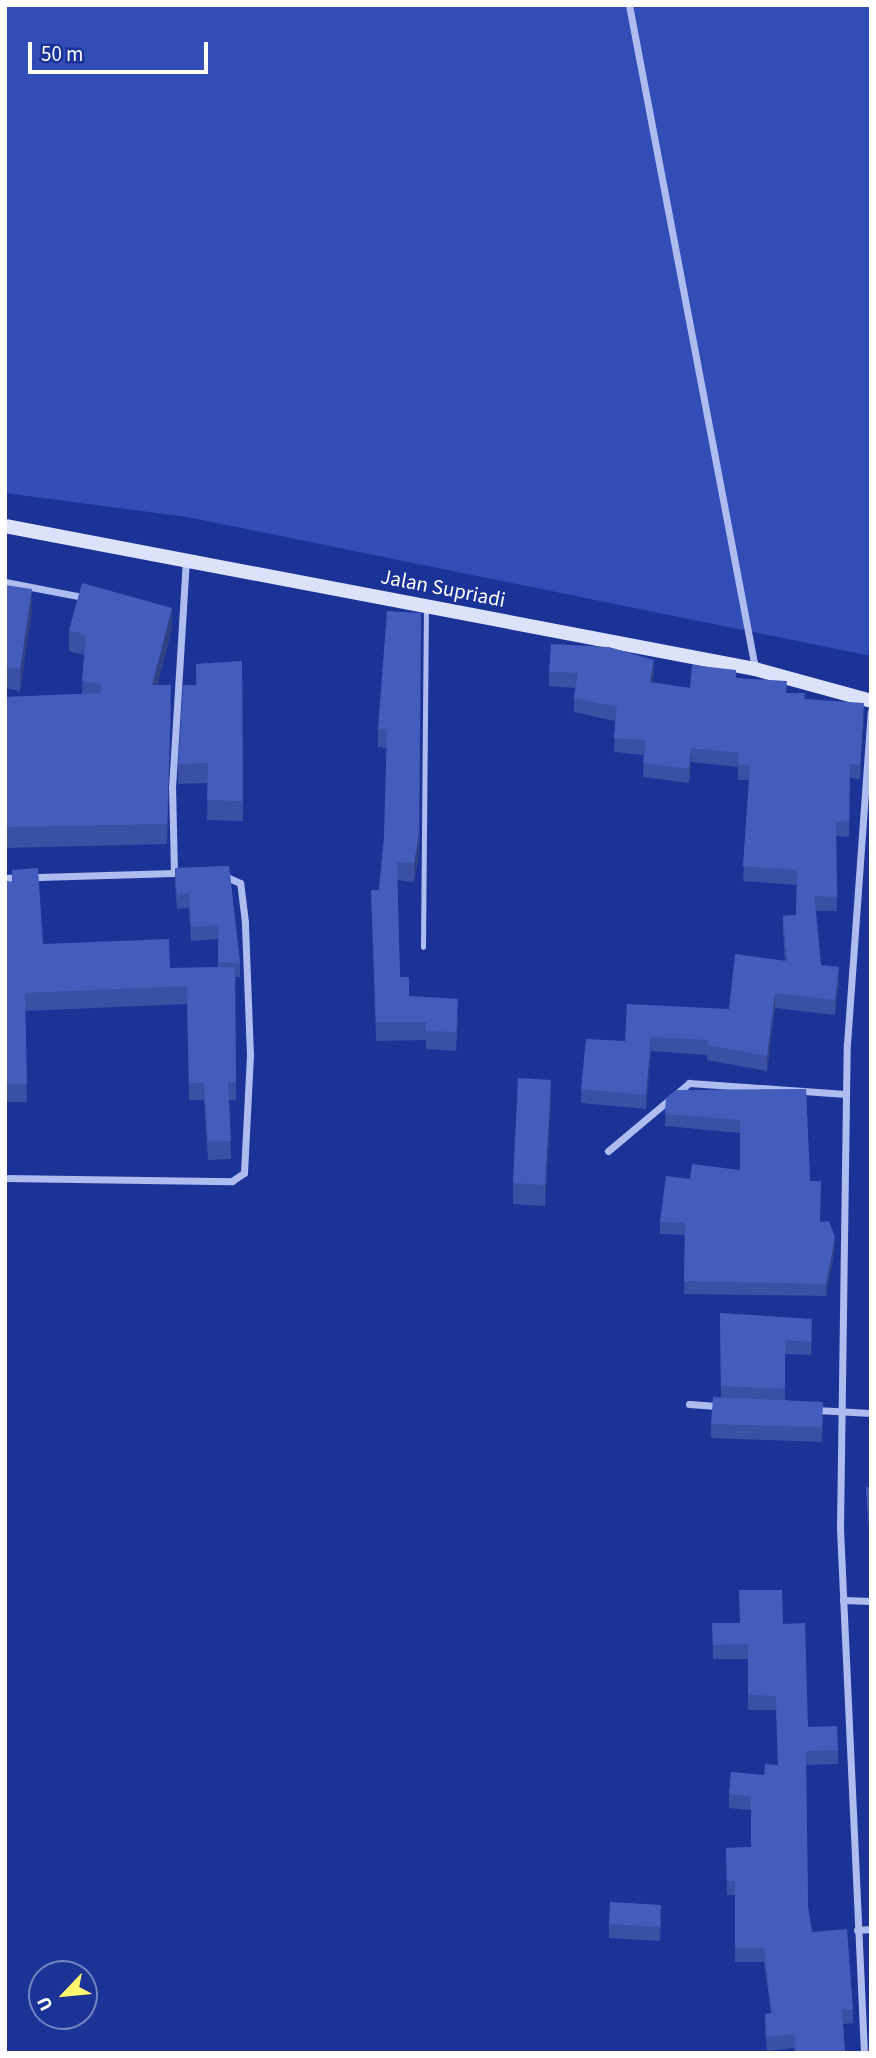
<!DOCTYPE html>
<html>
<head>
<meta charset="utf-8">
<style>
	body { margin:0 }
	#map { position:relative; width:876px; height:2058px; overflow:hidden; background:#1b3396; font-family:"Source Sans 3",sans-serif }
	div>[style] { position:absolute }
	.green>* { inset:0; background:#324db5 }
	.service>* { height:5px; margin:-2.5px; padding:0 2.5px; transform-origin:2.5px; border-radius:2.5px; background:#afbcf0 }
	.minor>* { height:7px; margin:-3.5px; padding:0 3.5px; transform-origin:3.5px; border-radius:3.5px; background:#afbcf0 }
	.secondary>* { height:14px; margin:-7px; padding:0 7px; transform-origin:7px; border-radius:7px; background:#dde2fb }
	.wall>* { inset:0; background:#3a50a3 }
	.shaded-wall>* { inset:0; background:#304184 }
	.building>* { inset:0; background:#445dbd }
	span { translate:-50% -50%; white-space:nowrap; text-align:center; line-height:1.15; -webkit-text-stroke:5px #1b3396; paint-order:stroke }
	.street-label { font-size:21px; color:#fff }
	.frame { position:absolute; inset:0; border:7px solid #fff; pointer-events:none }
	.north { position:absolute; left:28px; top:1960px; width:70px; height:70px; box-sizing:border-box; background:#1b3396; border:2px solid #7685c0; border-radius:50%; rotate:244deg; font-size:19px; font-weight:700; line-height:28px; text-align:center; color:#fff }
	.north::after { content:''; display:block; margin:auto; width:24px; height:32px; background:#fff86e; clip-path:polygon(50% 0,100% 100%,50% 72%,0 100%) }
	.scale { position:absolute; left:28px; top:42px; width:180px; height:32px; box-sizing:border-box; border:4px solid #fff; border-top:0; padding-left:9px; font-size:21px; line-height:24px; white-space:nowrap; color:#fff; -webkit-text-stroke:5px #1b3396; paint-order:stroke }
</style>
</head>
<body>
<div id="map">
	<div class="green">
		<i style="clip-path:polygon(5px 5px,871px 5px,871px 656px,187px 517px,5px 493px)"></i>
	</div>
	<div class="service">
		<i style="left:423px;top:947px;width:340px;rotate:-89.5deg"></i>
	</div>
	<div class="minor">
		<i style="left:629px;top:5px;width:675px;rotate:79.24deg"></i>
		<i style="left:5px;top:582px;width:85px;rotate:10.9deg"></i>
		<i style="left:5px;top:878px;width:169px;rotate:-1.7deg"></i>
		<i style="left:174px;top:873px;width:85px;rotate:-91.3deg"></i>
		<i style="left:172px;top:788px;width:227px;rotate:-86.5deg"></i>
		<i style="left:608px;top:1151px;width:106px;rotate:-40deg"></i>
		<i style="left:689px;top:1083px;width:157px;rotate:4deg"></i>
		<i style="left:5px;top:1178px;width:227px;rotate:0.8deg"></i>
		<i style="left:232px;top:1181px;width:14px;rotate:-34deg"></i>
		<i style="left:244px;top:1173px;width:118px;rotate:-87.1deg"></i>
		<i style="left:250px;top:1055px;width:133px;rotate:-92.2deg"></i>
		<i style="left:245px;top:922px;width:39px;rotate:-97deg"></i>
		<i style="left:240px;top:883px;width:22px;rotate:-156deg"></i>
		<i style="left:689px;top:1404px;width:31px;rotate:4deg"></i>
		<i style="left:816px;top:1410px;width:55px;rotate:3.1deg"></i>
		<i style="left:843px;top:1600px;width:28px;rotate:2deg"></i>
		<i style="left:857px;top:1930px;width:14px;rotate:-4deg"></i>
		<i style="left:864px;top:2053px;width:526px;rotate:-92.62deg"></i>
		<i style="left:840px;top:1528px;width:484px;rotate:-89.2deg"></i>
		<i style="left:847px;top:1044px;width:333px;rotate:-85.9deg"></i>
	</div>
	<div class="secondary">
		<i style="left:5px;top:526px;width:764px;rotate:10.79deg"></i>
		<i style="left:755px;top:669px;width:120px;rotate:15.4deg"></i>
	</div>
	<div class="wall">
		<i style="clip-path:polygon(5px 585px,32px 611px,20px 691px,5px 688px)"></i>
		<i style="clip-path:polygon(421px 613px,419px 853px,414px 882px,397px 880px,400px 977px,409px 996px,458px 1017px,456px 1051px,426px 1049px,426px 1040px,376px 1041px,371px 890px,379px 890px,384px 838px,387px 748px,378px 747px,378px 729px)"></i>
		<i style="clip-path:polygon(172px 629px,157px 685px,171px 705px,167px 844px,5px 848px,5px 697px,82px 694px,84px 655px,69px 651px,69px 630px)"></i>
		<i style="clip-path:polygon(242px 661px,243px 821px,207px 820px,208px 783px,178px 784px,178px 764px,196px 685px,196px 664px)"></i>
		<i style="clip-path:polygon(549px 672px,654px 674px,652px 683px,690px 688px,736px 678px,787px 693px,864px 717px,860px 779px,850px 778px,849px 837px,836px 836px,837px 911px,816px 911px,821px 965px,839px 981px,835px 1015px,775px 1008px,767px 1071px,707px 1060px,707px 1055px,651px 1051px,646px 1109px,581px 1103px,581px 1089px,625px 1041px,729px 1009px,785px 960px,783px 931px,783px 916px,796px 915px,797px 885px,743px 881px,749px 780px,738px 780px,738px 767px,691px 762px,689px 783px,643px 777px,644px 755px,614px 752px,615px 721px,574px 712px,574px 698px,575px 688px,549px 686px)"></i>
		<i style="clip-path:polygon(229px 866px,240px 963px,240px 977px,235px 977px,236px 1100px,229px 1100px,231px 1159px,208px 1160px,204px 1100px,189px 1100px,187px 1004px,25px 1011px,27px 1102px,5px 1102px,5px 881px,12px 882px,12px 870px,43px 944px,170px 968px,218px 967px,218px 939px,191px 941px,189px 908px,177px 909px,175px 883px,175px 868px)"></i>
		<i style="clip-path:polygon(806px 1089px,810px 1181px,820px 1222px,835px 1249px,826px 1296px,684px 1294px,685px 1235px,660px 1234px,660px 1222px,690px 1179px,740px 1170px,740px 1133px,665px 1126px,666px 1098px)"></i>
		<i style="clip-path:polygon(551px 1101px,545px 1206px,513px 1204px,513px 1183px)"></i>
		<i style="clip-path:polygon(720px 1313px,812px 1332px,811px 1355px,785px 1354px,785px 1400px,823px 1417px,822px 1442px,711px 1438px,711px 1424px,721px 1397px)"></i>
		<i style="clip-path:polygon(866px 1487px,871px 1487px,871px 1525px,868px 1525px)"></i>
		<i style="clip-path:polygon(712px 1623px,783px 1624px,808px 1727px,838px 1750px,838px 1764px,806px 1765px,808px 1907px,812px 1932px,853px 2009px,853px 2023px,843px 2024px,845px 2053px,795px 2053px,794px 2048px,767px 2051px,765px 2028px,765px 2014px,771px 2013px,764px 1962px,735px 1962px,735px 1895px,727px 1895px,726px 1848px,751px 1847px,751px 1810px,729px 1808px,729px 1794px,764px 1775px,778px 1765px,776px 1710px,748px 1710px,748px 1659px,713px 1659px)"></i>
		<i style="clip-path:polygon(661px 1920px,660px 1941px,609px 1938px,609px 1924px)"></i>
	</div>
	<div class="shaded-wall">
		<i style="clip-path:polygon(32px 589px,32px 611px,20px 691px,20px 669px)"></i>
		<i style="clip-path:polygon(172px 608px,172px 629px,152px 706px,152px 685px)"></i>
		<i style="clip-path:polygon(421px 613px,419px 853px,414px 882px,414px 863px)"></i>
		<i style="clip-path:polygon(654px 660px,654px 674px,650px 697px,650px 682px)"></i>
		<i style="clip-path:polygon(864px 703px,864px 717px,860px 779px,860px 765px)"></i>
		<i style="clip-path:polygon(691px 748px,691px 762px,689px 783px,689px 769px)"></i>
		<i style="clip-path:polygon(839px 967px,839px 981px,835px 1015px,835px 1000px)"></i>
		<i style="clip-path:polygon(775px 993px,775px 1008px,767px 1071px,767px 1056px)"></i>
		<i style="clip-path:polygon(651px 1037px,651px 1051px,646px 1109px,646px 1095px)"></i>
		<i style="clip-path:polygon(551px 1080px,551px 1101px,545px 1206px,545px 1185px)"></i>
		<i style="clip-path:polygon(835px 1237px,835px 1249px,826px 1296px,826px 1284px)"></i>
	</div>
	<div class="building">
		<i style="clip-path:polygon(82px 583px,172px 608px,152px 685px,171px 685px,167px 824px,5px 827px,5px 697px,101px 693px,101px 684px,82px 681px,86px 635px,69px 630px)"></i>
		<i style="clip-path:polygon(5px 585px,32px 589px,20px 669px,5px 667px)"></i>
		<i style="clip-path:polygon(387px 611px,421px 613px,419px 835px,414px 863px,397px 862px,400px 977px,409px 977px,409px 996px,458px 999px,456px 1032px,426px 1031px,426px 1022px,376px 1022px,371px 890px,379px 890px,384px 838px,387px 729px,378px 729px)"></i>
		<i style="clip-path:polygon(551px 644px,609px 647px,654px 660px,650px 682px,690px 688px,692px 665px,736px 670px,736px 678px,787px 681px,786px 693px,805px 693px,804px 699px,864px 703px,860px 765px,850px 764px,849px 822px,836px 821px,837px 897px,814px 896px,821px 965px,839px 967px,835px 1000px,775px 993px,767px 1056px,707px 1045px,708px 1040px,651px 1037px,646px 1095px,581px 1089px,586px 1039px,625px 1041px,627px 1004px,729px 1009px,735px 954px,787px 961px,783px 916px,796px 915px,797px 870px,743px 866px,750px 765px,738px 765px,739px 753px,691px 748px,689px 769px,643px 763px,646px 740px,614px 738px,617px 707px,574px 698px,578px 673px,549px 672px)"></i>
		<i style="clip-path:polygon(242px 661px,243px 801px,207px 800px,208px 763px,178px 764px,183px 685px,197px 685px,196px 664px)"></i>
		<i style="clip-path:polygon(229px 866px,240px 963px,218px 962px,219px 925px,191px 927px,189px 893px,177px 894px,175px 868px)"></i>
		<i style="clip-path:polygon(38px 868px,43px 944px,169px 939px,170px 968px,235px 967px,236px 1082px,228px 1082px,231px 1141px,208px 1142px,204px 1083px,189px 1083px,187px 986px,25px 993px,27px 1084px,5px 1084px,5px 881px,13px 882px,12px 870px)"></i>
		<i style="clip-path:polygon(518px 1078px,551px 1080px,545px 1185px,513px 1183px)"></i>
		<i style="clip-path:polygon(806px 1089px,810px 1181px,821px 1181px,820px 1222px,829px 1221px,835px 1237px,826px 1284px,684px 1281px,685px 1223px,660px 1222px,666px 1176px,690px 1179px,692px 1164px,740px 1170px,740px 1120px,665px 1114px,666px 1098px,676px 1090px)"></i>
		<i style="clip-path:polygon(720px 1313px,812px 1319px,811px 1342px,785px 1340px,785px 1389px,721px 1386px)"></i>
		<i style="clip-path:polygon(713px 1397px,823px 1402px,822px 1427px,711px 1424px)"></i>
		<i style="clip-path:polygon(866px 1487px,871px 1487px,871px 1510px,868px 1511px)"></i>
		<i style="clip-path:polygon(739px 1590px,782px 1590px,783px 1624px,805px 1623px,808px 1727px,837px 1726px,838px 1750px,806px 1751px,808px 1907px,812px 1932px,847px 1929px,853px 2009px,842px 2010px,845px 2053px,796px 2053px,794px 2034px,767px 2037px,765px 2014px,772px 2013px,764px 1948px,735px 1948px,735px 1881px,727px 1881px,726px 1848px,751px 1847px,751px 1796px,729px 1794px,731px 1772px,764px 1775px,765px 1764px,778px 1765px,776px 1696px,748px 1695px,748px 1644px,713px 1645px,712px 1623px,740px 1623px)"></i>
		<i style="clip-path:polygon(610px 1902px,661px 1905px,660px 1927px,609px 1924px)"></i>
	</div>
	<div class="street-label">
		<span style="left:443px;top:588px;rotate:11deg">Jalan Supriadi</span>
	</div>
	<div class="frame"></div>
	<div class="north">U</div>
	<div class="scale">50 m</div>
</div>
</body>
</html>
